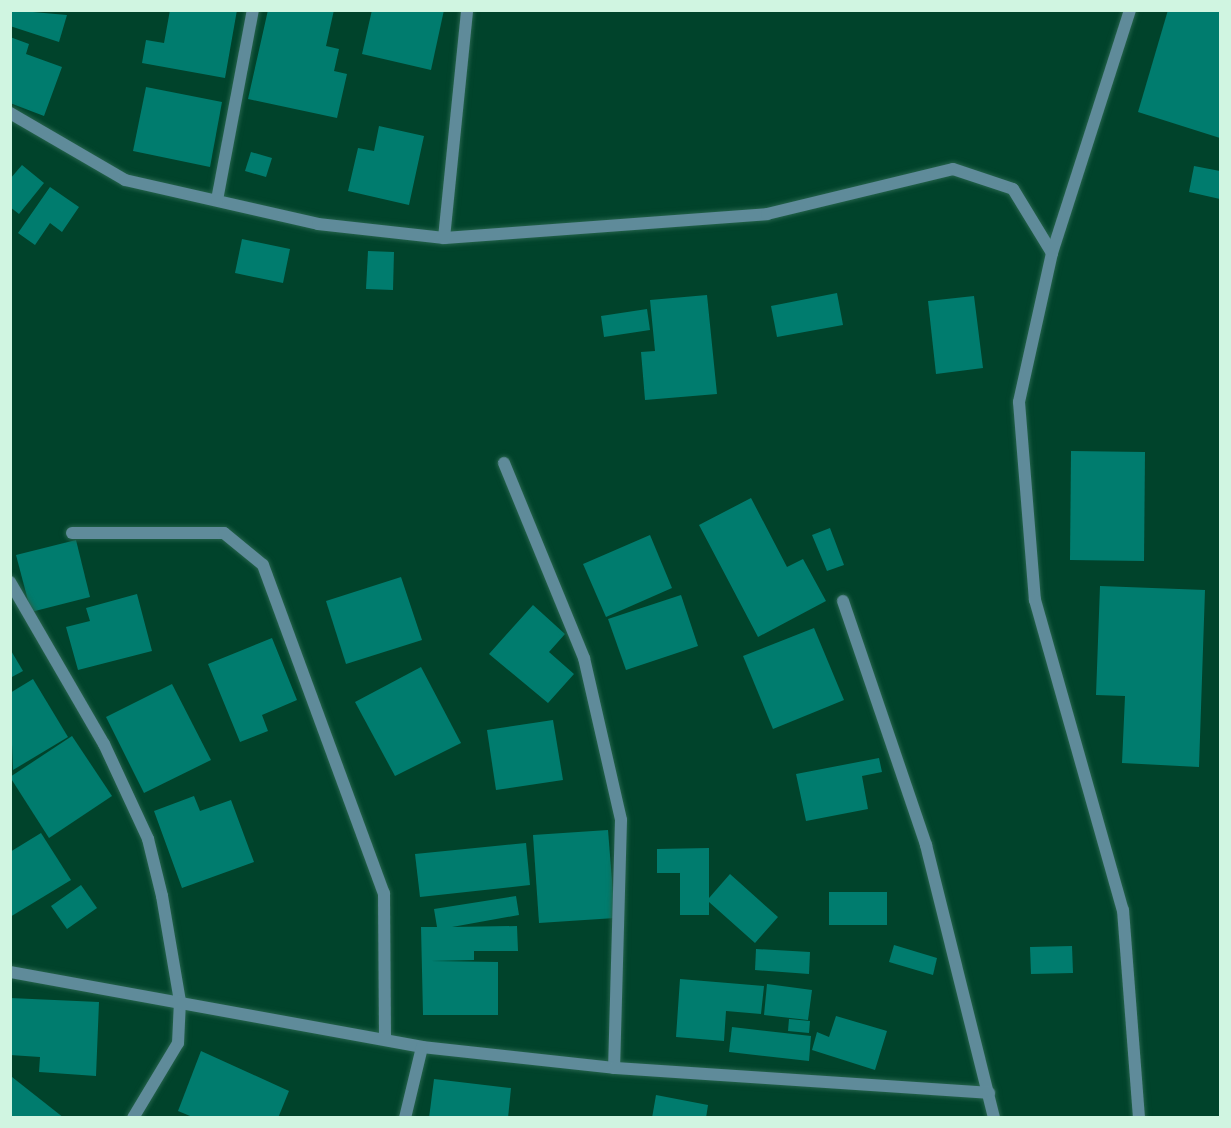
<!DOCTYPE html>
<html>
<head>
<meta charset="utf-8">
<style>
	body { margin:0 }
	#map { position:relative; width:1231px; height:1128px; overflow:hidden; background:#00432b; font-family:"Public Sans",sans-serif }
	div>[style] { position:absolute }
	.building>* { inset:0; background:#007c6e }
	.roads { filter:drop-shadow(0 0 2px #25634c) drop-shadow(0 0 2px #25634c) }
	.street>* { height:12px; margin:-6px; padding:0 6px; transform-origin:6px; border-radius:6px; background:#5f8b9a }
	span { translate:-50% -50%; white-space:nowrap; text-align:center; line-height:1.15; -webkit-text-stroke:4.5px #042517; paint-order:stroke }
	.frame { position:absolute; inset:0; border:12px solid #d0f5e1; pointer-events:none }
</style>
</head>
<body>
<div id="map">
	<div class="building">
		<i style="clip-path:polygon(10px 10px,67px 15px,59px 42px,10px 26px)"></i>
		<i style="clip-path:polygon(170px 10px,237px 10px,225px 78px,142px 63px,146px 40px,164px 43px)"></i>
		<i style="clip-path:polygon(268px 10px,334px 10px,326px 46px,339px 49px,334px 71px,347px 74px,337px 118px,248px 99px)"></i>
		<i style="clip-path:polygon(372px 10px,444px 10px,431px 70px,362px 54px)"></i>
		<i style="clip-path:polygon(1168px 10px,1220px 10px,1220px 138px,1138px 112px)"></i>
		<i style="clip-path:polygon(10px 37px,29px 44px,26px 54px,62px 67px,44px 116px,10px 103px)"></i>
		<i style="clip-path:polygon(146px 87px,222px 102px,210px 167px,133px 151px)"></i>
		<i style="clip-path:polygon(379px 126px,424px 136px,409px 205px,348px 191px,358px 148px,374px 151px)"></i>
		<i style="clip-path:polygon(251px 152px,272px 158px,266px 177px,245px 171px)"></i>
		<i style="clip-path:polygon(22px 165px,44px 183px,19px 214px,10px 207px,10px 179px)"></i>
		<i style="clip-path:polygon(1194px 166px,1220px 171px,1220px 199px,1189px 192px)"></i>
		<i style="clip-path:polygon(50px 187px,79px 207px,62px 232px,50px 223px,35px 245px,18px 233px)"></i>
		<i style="clip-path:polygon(242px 239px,290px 249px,283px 283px,235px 273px)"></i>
		<i style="clip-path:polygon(368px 251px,394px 252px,393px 290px,366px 289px)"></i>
		<i style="clip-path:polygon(837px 293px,843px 325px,777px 337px,771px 306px)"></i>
		<i style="clip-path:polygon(707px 295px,717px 394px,645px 400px,641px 352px,655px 351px,650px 300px)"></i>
		<i style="clip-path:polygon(974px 296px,983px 368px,936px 374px,928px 301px)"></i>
		<i style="clip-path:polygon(647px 309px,650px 330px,604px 337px,601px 316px)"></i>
		<i style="clip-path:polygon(1071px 451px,1145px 452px,1144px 561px,1070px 560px)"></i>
		<i style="clip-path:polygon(751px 498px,787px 567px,803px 559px,826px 601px,758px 637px,699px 525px)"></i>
		<i style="clip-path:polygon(830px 528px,844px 565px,827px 571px,812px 535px)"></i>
		<i style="clip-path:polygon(650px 535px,672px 588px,606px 617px,583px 564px)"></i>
		<i style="clip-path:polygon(76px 540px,90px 597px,31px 612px,16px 555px)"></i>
		<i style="clip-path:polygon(401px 577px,422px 640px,346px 664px,326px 601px)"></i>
		<i style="clip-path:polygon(1100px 586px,1205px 590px,1199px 767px,1122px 763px,1125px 696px,1096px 695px)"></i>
		<i style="clip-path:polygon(137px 594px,152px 651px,78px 670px,66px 627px,90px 621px,86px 608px)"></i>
		<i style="clip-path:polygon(681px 595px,698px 646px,626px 670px,608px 619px)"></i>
		<i style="clip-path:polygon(533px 605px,565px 634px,549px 652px,574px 674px,548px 703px,489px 654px)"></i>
		<i style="clip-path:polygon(814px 628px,844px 700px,773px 729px,743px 656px)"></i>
		<i style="clip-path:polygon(272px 638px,297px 700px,262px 715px,268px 731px,240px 742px,208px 664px)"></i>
		<i style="clip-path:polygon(10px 649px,23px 671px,10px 678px)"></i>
		<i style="clip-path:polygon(421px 667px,461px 743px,395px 776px,355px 702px)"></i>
		<i style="clip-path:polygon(33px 679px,68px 737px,13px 770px,10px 693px)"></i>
		<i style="clip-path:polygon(172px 684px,211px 760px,144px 793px,106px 717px)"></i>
		<i style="clip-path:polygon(553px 720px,563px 780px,496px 790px,487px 730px)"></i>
		<i style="clip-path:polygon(72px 736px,112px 796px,49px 838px,10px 777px)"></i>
		<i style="clip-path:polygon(879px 758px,882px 772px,862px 776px,868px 809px,806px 821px,796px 774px)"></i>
		<i style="clip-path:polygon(194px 796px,200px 811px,231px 800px,254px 862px,182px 888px,154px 811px)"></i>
		<i style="clip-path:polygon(608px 830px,615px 918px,539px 923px,533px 835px)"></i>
		<i style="clip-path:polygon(41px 833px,71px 880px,10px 917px,10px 852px)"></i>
		<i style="clip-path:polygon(526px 843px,530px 885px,420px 897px,415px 854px)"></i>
		<i style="clip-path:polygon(709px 848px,709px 898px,730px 874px,778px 917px,755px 943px,709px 902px,709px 915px,680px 915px,680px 873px,657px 873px,657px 849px)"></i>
		<i style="clip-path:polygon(81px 885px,97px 908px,67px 929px,51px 906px)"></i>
		<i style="clip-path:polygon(829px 892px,887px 892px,887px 925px,829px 925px)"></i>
		<i style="clip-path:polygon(516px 896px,519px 915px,452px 927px,517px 926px,518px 951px,474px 951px,474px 960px,431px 961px,498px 962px,498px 1015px,423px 1015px,421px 927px,437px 927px,434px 909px)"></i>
		<i style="clip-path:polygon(894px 945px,937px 958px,933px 975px,889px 962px)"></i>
		<i style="clip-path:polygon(1072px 946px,1073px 973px,1031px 974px,1030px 947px)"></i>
		<i style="clip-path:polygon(756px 949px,810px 952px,809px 974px,755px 970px)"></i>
		<i style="clip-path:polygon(680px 979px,764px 986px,761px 1014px,726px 1011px,724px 1041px,676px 1037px)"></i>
		<i style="clip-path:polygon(767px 984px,812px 990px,808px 1020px,764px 1015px)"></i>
		<i style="clip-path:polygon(10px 998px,99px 1002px,96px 1076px,39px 1072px,40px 1057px,10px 1055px)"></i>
		<i style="clip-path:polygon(836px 1016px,887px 1031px,875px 1070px,812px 1050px,817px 1032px,829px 1037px)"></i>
		<i style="clip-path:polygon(789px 1019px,810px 1021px,809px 1033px,788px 1031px)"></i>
		<i style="clip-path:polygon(732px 1027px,811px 1036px,809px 1061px,729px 1052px)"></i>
		<i style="clip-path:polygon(201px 1051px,289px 1091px,278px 1118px,195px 1118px,178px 1111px)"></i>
		<i style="clip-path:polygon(12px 1077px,64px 1118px,10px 1118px)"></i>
		<i style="clip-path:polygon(434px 1079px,511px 1088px,508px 1118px,429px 1118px)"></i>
		<i style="clip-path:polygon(656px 1095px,708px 1105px,706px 1118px,652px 1118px)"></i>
	</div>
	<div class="roads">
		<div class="street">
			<i style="left:10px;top:113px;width:133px;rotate:30.2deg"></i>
			<i style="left:125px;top:180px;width:198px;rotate:12.8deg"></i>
			<i style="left:318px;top:224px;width:127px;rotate:6.3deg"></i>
			<i style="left:444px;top:238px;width:324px;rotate:-4.2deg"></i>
			<i style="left:767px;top:214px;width:191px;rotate:-13.6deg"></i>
			<i style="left:953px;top:169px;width:63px;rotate:18.4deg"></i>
			<i style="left:1013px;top:189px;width:75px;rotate:58.6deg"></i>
			<i style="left:1052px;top:253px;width:153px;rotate:102.5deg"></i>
			<i style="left:1019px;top:402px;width:199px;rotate:85.4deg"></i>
			<i style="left:1035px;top:600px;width:322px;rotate:74.2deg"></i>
			<i style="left:1123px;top:910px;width:209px;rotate:85.6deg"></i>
			<i style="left:217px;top:200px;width:193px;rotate:-79.3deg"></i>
			<i style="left:444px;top:238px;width:229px;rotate:-84.2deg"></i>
			<i style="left:1052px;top:253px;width:255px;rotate:-72.2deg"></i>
			<i style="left:504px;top:463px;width:211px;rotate:67.7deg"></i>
			<i style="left:584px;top:658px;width:166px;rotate:77.1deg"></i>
			<i style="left:621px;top:820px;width:248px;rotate:91.6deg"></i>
			<i style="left:72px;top:533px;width:152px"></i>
			<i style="left:224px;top:533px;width:50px;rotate:39.4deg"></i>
			<i style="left:263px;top:565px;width:350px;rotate:69.8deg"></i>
			<i style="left:384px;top:893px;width:146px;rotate:89.6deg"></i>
			<i style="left:10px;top:582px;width:187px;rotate:59.9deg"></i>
			<i style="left:104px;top:744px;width:105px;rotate:65.1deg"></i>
			<i style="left:148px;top:839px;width:59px;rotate:76.2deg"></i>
			<i style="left:162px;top:896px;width:107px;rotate:80.3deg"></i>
			<i style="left:180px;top:1001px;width:42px;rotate:92.7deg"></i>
			<i style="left:178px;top:1043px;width:87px;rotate:121deg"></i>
			<i style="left:843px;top:601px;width:258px;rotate:71.2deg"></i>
			<i style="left:926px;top:845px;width:281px;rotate:76deg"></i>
			<i style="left:10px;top:972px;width:419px;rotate:10.3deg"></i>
			<i style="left:422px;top:1047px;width:193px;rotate:6.2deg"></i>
			<i style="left:614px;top:1068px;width:376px;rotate:3.8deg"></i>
			<i style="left:405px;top:1118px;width:73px;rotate:-76.5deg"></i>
		</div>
	</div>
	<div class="frame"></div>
</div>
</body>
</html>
